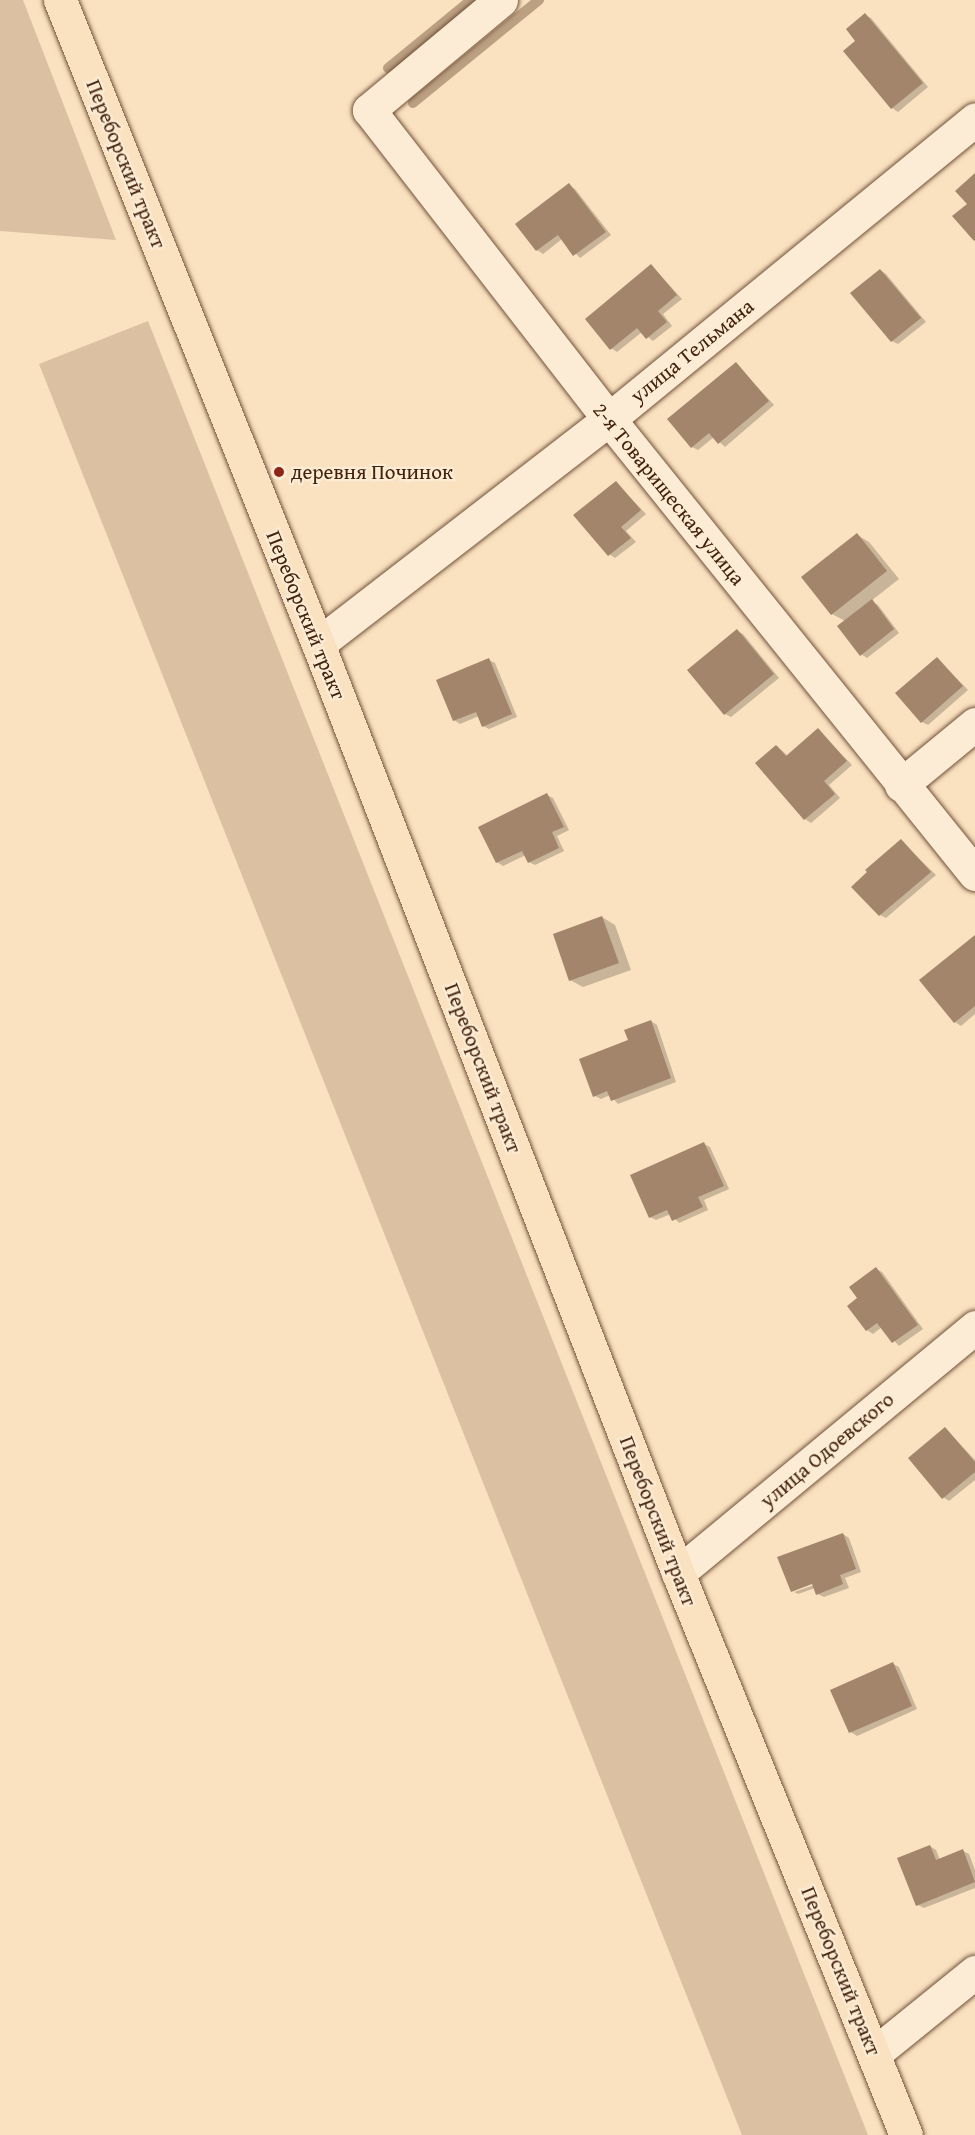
<!DOCTYPE html>
<html>
<head>
<meta charset="utf-8">
<style>
	body { margin:0 }
	#map { position:relative; width:975px; height:2135px; overflow:hidden; background:#fae1bf; font-family:"Gentium Book Plus",serif }
	div>[style] { position:absolute }
	.green>* { inset:0; background:#dbc1a1 }
	.shadow>* { inset:0; background:#0003 }
	.stream>* { height:10px; margin:-5px; padding:0 5px; transform-origin:5px; border-radius:5px; background:#bca082 }
	.building>* { inset:0; background:#a2856a }
	.roads { filter:drop-shadow(0 0 2px #71523a) drop-shadow(0 0 2px #71523a) }
	.minor>* { height:33px; margin:-16.5px; padding:0 16.5px; transform-origin:16.5px; border-radius:16.5px; background:#fcecd5 }
	.major>* { height:33px; margin:-16.5px; padding:0 16.5px; transform-origin:16.5px; border-radius:16.5px; background:#fae1bf }
	.dots>* { width:16px; height:16px; translate:-50% -50%; box-sizing:border-box; border:3px solid #fcecd5; border-radius:50% }
	span { translate:-50% -50%; white-space:nowrap; text-align:center; line-height:1.15; -webkit-text-stroke:4.5px #fcecd5; paint-order:stroke }
	.street-label { font-size:21px; color:#43220d }
	.poi-label { font-size:21px; color:#43220d }
	.left { translate:0 -50%; text-align:left }
</style>
</head>
<body>
<div id="map">
	<div class="green">
		<i style="clip-path:polygon(0 0,23px 0,116px 240px,0 231px)"></i>
		<i style="clip-path:polygon(148px 321px,868px 2135px,742px 2135px,39px 364px)"></i>
	</div>
	<div class="shadow">
		<i style="clip-path:polygon(865px 15px,871px 18px,928px 87px,898px 112px,892px 108px,845px 51px,857px 41px)"></i>
		<i style="clip-path:polygon(569px 185px,575px 189px,611px 235px,580px 258px,562px 239px,543px 254px,537px 250px)"></i>
		<i style="clip-path:polygon(652px 266px,682px 299px,663px 314px,672px 326px,653px 341px,642px 332px,617px 352px,611px 348px)"></i>
		<i style="clip-path:polygon(880px 270px,886px 274px,926px 322px,898px 344px,892px 341px)"></i>
		<i style="clip-path:polygon(736px 364px,774px 405px,725px 447px,714px 437px,698px 450px,692px 447px)"></i>
		<i style="clip-path:polygon(616px 483px,646px 514px,626px 531px,636px 542px,615px 558px,609px 554px)"></i>
		<i style="clip-path:polygon(857px 535px,869px 542px,899px 579px,871px 601px,878px 605px,899px 633px,867px 658px,861px 654px,845px 621px,832px 614px)"></i>
		<i style="clip-path:polygon(737px 631px,743px 634px,779px 678px,731px 717px,725px 714px)"></i>
		<i style="clip-path:polygon(937px 658px,968px 690px,928px 725px,922px 722px)"></i>
		<i style="clip-path:polygon(489px 660px,495px 663px,517px 717px,489px 729px,483px 726px,479px 716px,460px 724px,454px 720px)"></i>
		<i style="clip-path:polygon(818px 730px,852px 765px,829px 785px,840px 798px,811px 823px,805px 819px,757px 763px,777px 746px,788px 756px)"></i>
		<i style="clip-path:polygon(547px 795px,553px 798px,569px 830px,557px 836px,564px 851px,535px 865px,529px 862px,526px 855px,503px 866px,497px 862px)"></i>
		<i style="clip-path:polygon(901px 841px,936px 875px,886px 918px,880px 915px)"></i>
		<i style="clip-path:polygon(602px 917px,615px 925px,631px 970px,583px 987px,570px 980px)"></i>
		<i style="clip-path:polygon(975px 937px,975px 1014px,961px 1026px,955px 1022px)"></i>
		<i style="clip-path:polygon(651px 1021px,657px 1025px,676px 1082px,618px 1104px,610px 1095px,601px 1099px,595px 1096px,630px 1041px)"></i>
		<i style="clip-path:polygon(704px 1144px,710px 1147px,729px 1189px,704px 1200px,708px 1210px,679px 1223px,671px 1214px,656px 1220px,650px 1217px)"></i>
		<i style="clip-path:polygon(876px 1269px,882px 1272px,923px 1329px,899px 1346px,882px 1327px,873px 1334px,867px 1330px,849px 1306px,860px 1298px)"></i>
		<i style="clip-path:polygon(945px 1428px,975px 1460px,975px 1480px,949px 1501px,943px 1497px)"></i>
		<i style="clip-path:polygon(843px 1534px,849px 1538px,861px 1572px,845px 1578px,849px 1588px,824px 1597px,818px 1594px,815px 1588px,798px 1594px,794px 1592px,820px 1583px,819px 1580px,792px 1591px)"></i>
		<i style="clip-path:polygon(893px 1664px,899px 1667px,917px 1709px,857px 1736px,851px 1732px)"></i>
		<i style="clip-path:polygon(930px 1846px,936px 1850px,940px 1860px,963px 1851px,969px 1854px,975px 1870px,975px 1888px,924px 1908px,918px 1905px)"></i>
	</div>
	<div class="stream">
		<i style="left:388px;top:68px;width:107px;rotate:-39.3deg"></i>
		<i style="left:413px;top:103px;width:163px;rotate:-39.3deg"></i>
	</div>
	<div class="building">
		<i style="clip-path:polygon(865px 13px,923px 83px,891px 109px,843px 51px,855px 41px,846px 29px)"></i>
		<i style="clip-path:polygon(975px 173px,975px 240px,974px 241px,952px 216px,967px 204px,955px 191px)"></i>
		<i style="clip-path:polygon(569px 183px,606px 232px,573px 256px,558px 235px,536px 251px,515px 224px)"></i>
		<i style="clip-path:polygon(651px 264px,677px 295px,658px 311px,667px 322px,646px 339px,637px 328px,610px 350px,585px 319px)"></i>
		<i style="clip-path:polygon(880px 269px,921px 318px,891px 342px,850px 293px)"></i>
		<i style="clip-path:polygon(736px 362px,769px 401px,718px 444px,709px 433px,691px 448px,667px 419px)"></i>
		<i style="clip-path:polygon(616px 481px,641px 510px,621px 527px,631px 538px,608px 556px,573px 515px)"></i>
		<i style="clip-path:polygon(857px 533px,887px 571px,831px 615px,801px 577px)"></i>
		<i style="clip-path:polygon(872px 599px,894px 629px,860px 656px,837px 626px)"></i>
		<i style="clip-path:polygon(737px 629px,774px 674px,724px 715px,687px 670px)"></i>
		<i style="clip-path:polygon(937px 657px,963px 686px,921px 723px,895px 693px)"></i>
		<i style="clip-path:polygon(489px 658px,512px 714px,482px 727px,476px 712px,453px 721px,436px 680px)"></i>
		<i style="clip-path:polygon(818px 728px,847px 761px,824px 781px,835px 794px,804px 820px,755px 763px,776px 745px,786px 756px)"></i>
		<i style="clip-path:polygon(547px 793px,564px 827px,552px 832px,559px 848px,528px 863px,522px 851px,496px 863px,478px 827px)"></i>
		<i style="clip-path:polygon(901px 839px,931px 872px,879px 916px,851px 887px,867px 872px,865px 870px)"></i>
		<i style="clip-path:polygon(602px 916px,619px 963px,569px 981px,553px 934px)"></i>
		<i style="clip-path:polygon(975px 935px,975px 1006px,954px 1023px,919px 980px)"></i>
		<i style="clip-path:polygon(651px 1020px,671px 1078px,611px 1101px,607px 1091px,593px 1097px,579px 1059px,628px 1040px,624px 1030px)"></i>
		<i style="clip-path:polygon(704px 1142px,724px 1186px,698px 1197px,703px 1207px,672px 1221px,667px 1210px,649px 1218px,630px 1175px)"></i>
		<i style="clip-path:polygon(876px 1267px,918px 1325px,892px 1343px,877px 1323px,866px 1331px,847px 1306px,857px 1298px,849px 1287px)"></i>
		<i style="clip-path:polygon(945px 1427px,975px 1462px,975px 1472px,942px 1499px,908px 1458px)"></i>
		<i style="clip-path:polygon(843px 1533px,856px 1569px,840px 1575px,843px 1584px,816px 1595px,812px 1584px,791px 1592px,777px 1557px)"></i>
		<i style="clip-path:polygon(893px 1662px,912px 1706px,849px 1733px,830px 1690px)"></i>
		<i style="clip-path:polygon(930px 1845px,936px 1860px,963px 1849px,975px 1882px,916px 1906px,897px 1858px)"></i>
	</div>
	<div class="roads">
		<div class="minor">
			<i style="left:501px;top:0;width:172px;rotate:140.2deg"></i>
			<i style="left:369px;top:110px;width:391px;rotate:52.2deg"></i>
			<i style="left:609px;top:419px;width:584px;rotate:51.19deg"></i>
			<i style="left:318px;top:644px;width:368px;rotate:-37.7deg"></i>
			<i style="left:609px;top:419px;width:473px;rotate:-39.3deg"></i>
			<i style="left:901px;top:785px;width:96px;rotate:-39.5deg"></i>
			<i style="left:678px;top:1573px;width:386px;rotate:-39.6deg"></i>
			<i style="left:875px;top:2053px;width:129px;rotate:-39deg"></i>
		</div>
		<div class="major">
			<i style="left:60px;top:0;width:694px;rotate:68.17deg"></i>
			<i style="left:318px;top:644px;width:996px;rotate:68.82deg"></i>
			<i style="left:678px;top:1573px;width:606px;rotate:67.92deg"></i>
		</div>
	</div>
	<div class="dots">
		<i style="left:279px;top:472px;background:#8f2418"></i>
	</div>
	<div class="street-label">
		<span style="left:126px;top:164px;rotate:68deg">Переборский тракт</span>
		<span style="left:692px;top:351px;rotate:-39deg">улица Тельмана</span>
		<span style="left:669px;top:494px;rotate:51deg">2-я Товарищеская улица</span>
		<span style="left:306px;top:615px;rotate:68deg">Переборский тракт</span>
		<span style="left:483px;top:1068px;rotate:69deg">Переборский тракт</span>
		<span style="left:827px;top:1450px;rotate:-40deg">улица Одоевского</span>
		<span style="left:658px;top:1521px;rotate:69deg">Переборский тракт</span>
		<span style="left:841px;top:1971px;rotate:68deg">Переборский тракт</span>
	</div>
	<div class="poi-label">
		<span class="left" style="left:291px;top:472px">деревня Починок</span>
	</div>
</div>
</body>
</html>
